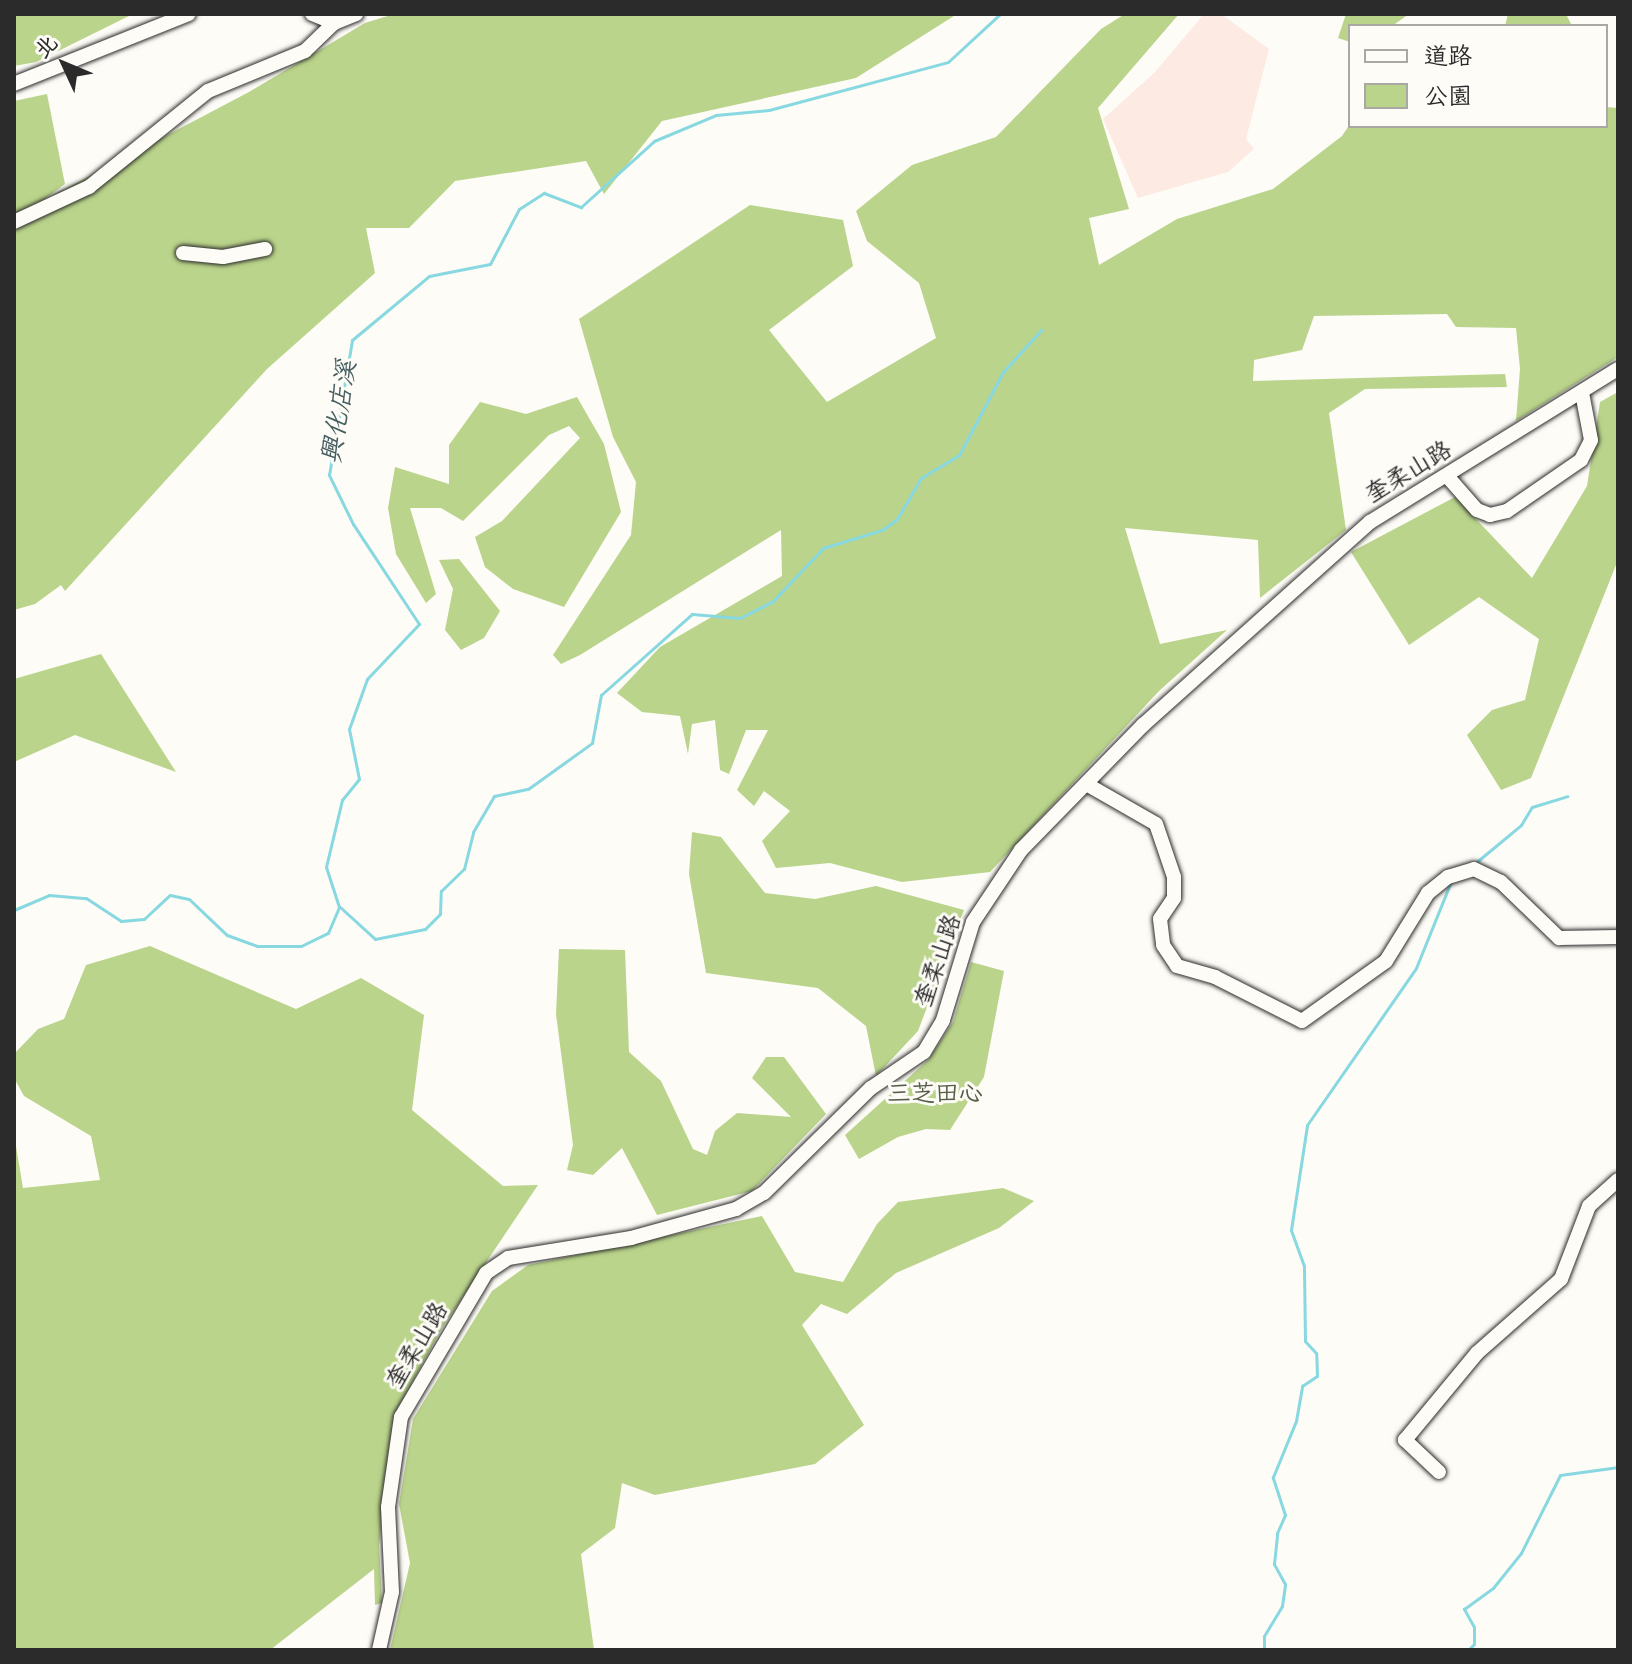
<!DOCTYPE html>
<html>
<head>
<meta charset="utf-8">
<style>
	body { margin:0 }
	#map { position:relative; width:1632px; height:1664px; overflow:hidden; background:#fdfcf7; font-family:"Architects Daughter","LXGW WenKai TC",sans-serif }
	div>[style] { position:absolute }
	.built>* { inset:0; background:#fdebe3 }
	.green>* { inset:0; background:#bad48b }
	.stream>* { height:3px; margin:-1.5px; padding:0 1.5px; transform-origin:1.5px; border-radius:1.5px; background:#87d8e0 }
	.roads { filter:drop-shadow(0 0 2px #2b2b2b) drop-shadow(0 0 2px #2b2b2b) }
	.minor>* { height:14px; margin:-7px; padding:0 7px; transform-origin:7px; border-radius:7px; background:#fdfcf7 }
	span { translate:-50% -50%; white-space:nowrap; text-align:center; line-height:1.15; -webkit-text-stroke:6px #fdfcf7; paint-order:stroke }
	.street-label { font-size:24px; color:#2b2b2b }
	.park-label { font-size:24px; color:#565e48 }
	.water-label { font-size:26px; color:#475f61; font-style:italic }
	.frame { position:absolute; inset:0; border:16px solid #2b2b2b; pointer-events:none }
	.legend { position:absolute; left:1348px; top:24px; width:260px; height:104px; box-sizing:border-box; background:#fdfcf7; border:2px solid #a9a8a5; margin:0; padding:10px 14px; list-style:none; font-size:24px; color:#2b2b2b }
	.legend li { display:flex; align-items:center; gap:16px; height:40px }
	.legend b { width:40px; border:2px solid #a9a8a5 }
	.north { position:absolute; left:24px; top:24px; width:80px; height:80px; -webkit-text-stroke:6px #fdfcf7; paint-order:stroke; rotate:314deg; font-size:22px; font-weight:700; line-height:32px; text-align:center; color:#2b2b2b }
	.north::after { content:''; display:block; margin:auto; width:28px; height:36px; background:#2b2b2b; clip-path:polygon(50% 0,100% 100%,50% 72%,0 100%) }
</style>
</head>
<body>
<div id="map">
	<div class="built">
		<i style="clip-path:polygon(1204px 14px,1221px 14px,1269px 49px,1246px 139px,1254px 149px,1228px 172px,1138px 198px,1103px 119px,1155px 72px)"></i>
	</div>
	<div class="green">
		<i style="clip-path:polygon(14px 14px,133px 14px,36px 62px,14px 66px)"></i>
		<i style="clip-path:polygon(394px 14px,957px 14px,856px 78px,662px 121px,604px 194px,586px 161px,455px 181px,409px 228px,366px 228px,375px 273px,267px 369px,65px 591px,61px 585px,35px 604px,14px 610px,14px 216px,24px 210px,14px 214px,14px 101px,47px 94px,65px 184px,42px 201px,249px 92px,365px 23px)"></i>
		<i style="clip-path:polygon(1125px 14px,1179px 14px,1098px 108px,1129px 209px,1089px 218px,1099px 265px,1177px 219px,1273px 189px,1342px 136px,1350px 124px,1606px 126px,1606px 107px,1618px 108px,1618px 357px,1516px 421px,1520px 369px,1516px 328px,1456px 327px,1447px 314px,1314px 316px,1302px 350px,1254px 360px,1253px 381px,1505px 374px,1507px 387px,1365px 389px,1329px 413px,1346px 530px,1260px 598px,1258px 540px,1125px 528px,1160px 644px,1227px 630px,1159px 691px,990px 872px,902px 882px,830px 863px,776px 868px,762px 841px,790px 811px,764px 791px,754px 806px,737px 790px,768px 730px,746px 730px,729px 774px,720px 770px,715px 720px,692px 724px,688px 754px,680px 716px,642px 712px,617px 693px,660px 647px,782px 576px,781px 530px,580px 655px,561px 664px,553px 655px,631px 535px,636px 482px,613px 437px,579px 319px,750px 205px,843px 220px,853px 266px,769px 330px,827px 402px,936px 338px,919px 283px,867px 241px,856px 211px,912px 165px,996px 137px,1101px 29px)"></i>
		<i style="clip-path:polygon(1346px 14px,1409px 14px,1392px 26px,1350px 26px,1350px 42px,1338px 38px)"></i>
		<i style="clip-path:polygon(1508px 14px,1566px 14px,1572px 26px,1505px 26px)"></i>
		<i style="clip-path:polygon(1618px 392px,1618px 560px,1531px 778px,1501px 790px,1467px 735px,1492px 710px,1525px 700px,1539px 639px,1479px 597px,1409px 645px,1351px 552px,1455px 497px,1532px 578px,1587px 486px,1600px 402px)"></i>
		<i style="clip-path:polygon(577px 397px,604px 444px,621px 512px,564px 607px,513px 589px,485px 567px,475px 537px,502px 521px,580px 438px,569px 426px,549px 435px,463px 521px,441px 508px,410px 508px,436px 594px,426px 603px,396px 554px,388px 508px,395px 467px,449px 484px,449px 445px,480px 402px,526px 414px)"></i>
		<i style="clip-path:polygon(459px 559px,500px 611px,484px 638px,461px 650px,445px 630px,453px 589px,439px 560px)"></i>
		<i style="clip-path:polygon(101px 654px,176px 772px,75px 735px,14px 762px,14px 679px)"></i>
		<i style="clip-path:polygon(692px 832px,721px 837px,765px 893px,815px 899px,876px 886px,964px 910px,918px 1031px,876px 1076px,866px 1026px,818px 988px,706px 973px,689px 874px)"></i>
		<i style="clip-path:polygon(150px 946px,296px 1009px,361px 978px,424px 1015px,412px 1110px,503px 1186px,538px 1185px,442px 1328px,395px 1414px,379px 1545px,382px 1603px,375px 1605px,374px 1569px,270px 1650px,14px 1650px,14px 1134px,23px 1188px,100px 1180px,91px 1136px,24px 1096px,14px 1078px,14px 1054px,38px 1029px,64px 1019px,86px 965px)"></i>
		<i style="clip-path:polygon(559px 949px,625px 950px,629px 1052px,661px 1081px,693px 1149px,707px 1155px,715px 1131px,737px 1113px,791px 1117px,752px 1078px,766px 1057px,784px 1057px,826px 1114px,752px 1191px,657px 1215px,622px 1148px,593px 1175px,567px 1170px,573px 1145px,556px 1014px)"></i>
		<i style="clip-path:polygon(971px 962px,1004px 971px,984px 1077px,950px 1130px,926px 1129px,898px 1137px,859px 1159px,845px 1135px,928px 1060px,953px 1022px)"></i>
		<i style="clip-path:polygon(1003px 1188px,1034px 1201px,999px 1228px,896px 1273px,847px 1314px,821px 1304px,802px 1325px,864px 1425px,815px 1464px,655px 1495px,622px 1483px,615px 1528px,581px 1554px,594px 1650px,390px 1650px,410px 1563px,399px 1504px,413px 1419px,492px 1291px,528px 1265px,762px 1216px,795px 1272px,843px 1282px,877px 1224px,898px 1202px)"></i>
	</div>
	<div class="stream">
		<i style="left:1474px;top:864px;width:61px;rotate:-39.7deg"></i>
		<i style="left:1521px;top:825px;width:21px;rotate:-59deg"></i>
		<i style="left:1532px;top:807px;width:37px;rotate:-17deg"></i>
		<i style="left:340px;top:907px;width:47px;rotate:42.4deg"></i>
		<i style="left:375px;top:939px;width:51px;rotate:-11.3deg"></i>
		<i style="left:425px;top:929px;width:21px;rotate:-45deg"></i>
		<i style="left:440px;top:914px;width:23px;rotate:-88deg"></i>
		<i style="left:441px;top:891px;width:32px;rotate:-44deg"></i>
		<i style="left:464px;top:869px;width:38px;rotate:-76deg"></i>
		<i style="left:473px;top:832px;width:42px;rotate:-59.7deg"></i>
		<i style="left:494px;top:796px;width:35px;rotate:-12deg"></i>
		<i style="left:528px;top:789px;width:79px;rotate:-35.7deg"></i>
		<i style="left:592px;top:743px;width:49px;rotate:-79.4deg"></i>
		<i style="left:601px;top:695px;width:122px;rotate:-41.7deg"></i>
		<i style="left:692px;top:614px;width:48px;rotate:4.8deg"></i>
		<i style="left:740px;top:618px;width:36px;rotate:-27deg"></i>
		<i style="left:772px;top:602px;width:74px;rotate:-46.6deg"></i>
		<i style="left:823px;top:548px;width:62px;rotate:-17deg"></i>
		<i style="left:882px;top:530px;width:19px;rotate:-36deg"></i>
		<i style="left:897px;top:519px;width:48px;rotate:-59.7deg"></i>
		<i style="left:921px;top:478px;width:44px;rotate:-31.2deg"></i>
		<i style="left:959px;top:455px;width:94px;rotate:-62.1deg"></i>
		<i style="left:1003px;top:372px;width:57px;rotate:-47.9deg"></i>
		<i style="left:14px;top:910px;width:38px;rotate:-23deg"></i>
		<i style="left:49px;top:895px;width:37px;rotate:5deg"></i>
		<i style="left:86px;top:898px;width:42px;rotate:33.3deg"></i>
		<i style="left:121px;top:921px;width:23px;rotate:-5deg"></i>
		<i style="left:144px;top:919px;width:35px;rotate:-43deg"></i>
		<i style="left:170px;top:895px;width:19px;rotate:12deg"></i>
		<i style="left:189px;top:899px;width:52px;rotate:43.5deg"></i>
		<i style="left:227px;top:935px;width:32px;rotate:20deg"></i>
		<i style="left:257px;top:946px;width:44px"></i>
		<i style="left:301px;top:946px;width:30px;rotate:-26deg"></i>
		<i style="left:328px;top:933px;width:28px;rotate:-67deg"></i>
		<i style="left:339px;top:907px;width:42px;rotate:-108deg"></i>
		<i style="left:326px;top:867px;width:69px;rotate:-76.6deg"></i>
		<i style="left:342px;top:800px;width:27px;rotate:-51deg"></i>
		<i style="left:359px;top:779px;width:51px;rotate:-101.3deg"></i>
		<i style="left:349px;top:729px;width:53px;rotate:-70.2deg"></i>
		<i style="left:367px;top:679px;width:76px;rotate:-46.6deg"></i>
		<i style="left:419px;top:624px;width:120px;rotate:-123.4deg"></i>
		<i style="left:353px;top:524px;width:55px;rotate:-116.1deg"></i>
		<i style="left:329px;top:475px;width:137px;rotate:-80.3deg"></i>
		<i style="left:352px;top:340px;width:100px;rotate:-39.7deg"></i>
		<i style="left:429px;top:276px;width:62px;rotate:-11.1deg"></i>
		<i style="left:490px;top:264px;width:62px;rotate:-62.2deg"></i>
		<i style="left:519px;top:209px;width:30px;rotate:-33deg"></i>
		<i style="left:544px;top:193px;width:40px;rotate:21deg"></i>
		<i style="left:581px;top:207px;width:98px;rotate:-42.1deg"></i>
		<i style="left:654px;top:141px;width:67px;rotate:-22.8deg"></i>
		<i style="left:716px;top:115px;width:53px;rotate:-5.4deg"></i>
		<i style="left:769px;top:110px;width:185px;rotate:-15deg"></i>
		<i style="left:948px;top:62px;width:71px;rotate:-42.7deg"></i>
		<i style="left:1264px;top:1650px;width:14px;rotate:-90deg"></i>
		<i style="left:1264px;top:1636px;width:35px;rotate:-59deg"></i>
		<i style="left:1282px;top:1606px;width:22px;rotate:-82deg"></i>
		<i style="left:1285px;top:1584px;width:23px;rotate:-119deg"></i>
		<i style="left:1274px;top:1564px;width:31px;rotate:-84deg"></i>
		<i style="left:1277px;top:1533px;width:20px;rotate:-66deg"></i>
		<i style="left:1285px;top:1515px;width:40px;rotate:-108deg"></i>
		<i style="left:1273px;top:1477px;width:61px;rotate:-67.7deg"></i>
		<i style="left:1296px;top:1421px;width:36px;rotate:-80deg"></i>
		<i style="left:1302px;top:1386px;width:18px;rotate:-34deg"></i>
		<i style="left:1317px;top:1376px;width:23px;rotate:-92deg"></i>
		<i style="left:1316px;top:1353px;width:16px;rotate:-133deg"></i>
		<i style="left:1305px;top:1341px;width:75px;rotate:-90.8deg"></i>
		<i style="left:1304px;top:1266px;width:38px;rotate:-110deg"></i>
		<i style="left:1291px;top:1230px;width:106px;rotate:-81.3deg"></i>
		<i style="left:1307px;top:1125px;width:191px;rotate:-55.2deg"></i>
		<i style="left:1416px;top:968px;width:91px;rotate:-68deg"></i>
		<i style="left:1468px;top:1650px;width:8px;rotate:-45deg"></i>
		<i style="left:1474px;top:1644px;width:17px;rotate:-90deg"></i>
		<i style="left:1474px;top:1627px;width:21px;rotate:-119deg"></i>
		<i style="left:1464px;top:1609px;width:36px;rotate:-36deg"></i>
		<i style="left:1493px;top:1588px;width:45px;rotate:-51.3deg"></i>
		<i style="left:1521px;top:1553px;width:87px;rotate:-63.4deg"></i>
		<i style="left:1560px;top:1475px;width:59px;rotate:-7.9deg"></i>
	</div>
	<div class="roads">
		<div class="minor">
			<i style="left:312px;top:14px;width:24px;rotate:22deg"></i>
			<i style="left:14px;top:84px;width:188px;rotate:-21.8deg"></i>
			<i style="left:14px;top:222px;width:83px;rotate:-25deg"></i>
			<i style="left:89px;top:187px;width:153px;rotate:-38.9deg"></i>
			<i style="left:208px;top:91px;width:105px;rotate:-22.4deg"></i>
			<i style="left:305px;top:51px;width:40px;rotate:-44deg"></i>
			<i style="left:334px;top:23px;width:24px;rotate:-22deg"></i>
			<i style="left:183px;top:253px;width:40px;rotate:5.7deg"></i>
			<i style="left:223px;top:257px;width:43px;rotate:-10.8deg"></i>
			<i style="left:1447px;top:476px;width:45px;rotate:48.6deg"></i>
			<i style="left:1477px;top:510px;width:14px;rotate:21deg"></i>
			<i style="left:1490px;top:515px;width:17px;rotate:-13deg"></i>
			<i style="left:1507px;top:511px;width:90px;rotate:-34.6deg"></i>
			<i style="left:1581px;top:460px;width:22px;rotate:-63deg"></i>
			<i style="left:1591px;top:440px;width:48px;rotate:-100.8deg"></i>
			<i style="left:1088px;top:785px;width:78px;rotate:29.8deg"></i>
			<i style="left:1156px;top:824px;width:56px;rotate:71.2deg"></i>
			<i style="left:1174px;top:877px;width:21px;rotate:90deg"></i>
			<i style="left:1174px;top:898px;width:25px;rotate:124deg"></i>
			<i style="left:1160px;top:919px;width:26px;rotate:83deg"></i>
			<i style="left:1163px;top:945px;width:25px;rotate:56deg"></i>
			<i style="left:1177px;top:966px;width:40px;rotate:16deg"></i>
			<i style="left:1215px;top:977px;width:97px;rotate:26.8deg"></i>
			<i style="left:1302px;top:1021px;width:103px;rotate:-35.5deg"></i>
			<i style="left:1386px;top:961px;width:80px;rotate:-58.3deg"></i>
			<i style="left:1428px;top:893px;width:26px;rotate:-39deg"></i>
			<i style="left:1448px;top:877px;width:27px;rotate:-17deg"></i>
			<i style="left:1474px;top:869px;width:30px;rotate:26deg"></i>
			<i style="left:1501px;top:882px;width:81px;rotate:44deg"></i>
			<i style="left:1559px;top:938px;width:59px;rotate:-1deg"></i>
			<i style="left:1439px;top:1472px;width:47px;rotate:-136.7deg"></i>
			<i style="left:1405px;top:1440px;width:113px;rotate:-50.4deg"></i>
			<i style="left:1477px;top:1353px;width:112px;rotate:-41.4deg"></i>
			<i style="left:1561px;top:1279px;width:78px;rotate:-69deg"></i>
			<i style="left:1589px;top:1206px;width:39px;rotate:-42deg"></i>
			<i style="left:379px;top:1650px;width:59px;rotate:-77.4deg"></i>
			<i style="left:392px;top:1592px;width:85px;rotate:-92.7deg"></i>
			<i style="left:388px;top:1507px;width:91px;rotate:-81.8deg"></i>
			<i style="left:401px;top:1417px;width:167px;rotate:-59.4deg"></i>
			<i style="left:486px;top:1273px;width:27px;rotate:-34deg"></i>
			<i style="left:508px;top:1258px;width:125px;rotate:-9.2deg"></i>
			<i style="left:631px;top:1238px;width:109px;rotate:-15.4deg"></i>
			<i style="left:736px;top:1209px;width:32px;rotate:-30deg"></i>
			<i style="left:764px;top:1193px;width:150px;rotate:-44.5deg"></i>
			<i style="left:871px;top:1088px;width:64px;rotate:-34.2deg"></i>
			<i style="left:924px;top:1052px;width:37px;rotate:-59deg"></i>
			<i style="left:943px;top:1020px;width:102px;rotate:-73deg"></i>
			<i style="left:973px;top:922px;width:87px;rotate:-56.3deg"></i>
			<i style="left:1021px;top:850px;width:175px;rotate:-45.7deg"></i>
			<i style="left:1143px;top:725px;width:305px;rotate:-41.8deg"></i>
			<i style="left:1370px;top:522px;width:291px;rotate:-31.7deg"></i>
		</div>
	</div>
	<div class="street-label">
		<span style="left:1409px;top:473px;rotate:-31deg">奎柔山路</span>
		<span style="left:939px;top:961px;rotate:-71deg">奎柔山路</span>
		<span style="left:418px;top:1346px;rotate:-59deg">奎柔山路</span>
	</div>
	<div class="park-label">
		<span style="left:935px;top:1095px">三芝田心</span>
	</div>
	<div class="water-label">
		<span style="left:340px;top:412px;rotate:-81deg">興化店溪</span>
	</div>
	<div class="frame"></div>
	<ul class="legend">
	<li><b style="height:10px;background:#fdfcf7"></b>道路</li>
	<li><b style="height:22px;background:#bad48b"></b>公園</li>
	</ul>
	<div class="north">北</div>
</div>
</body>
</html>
